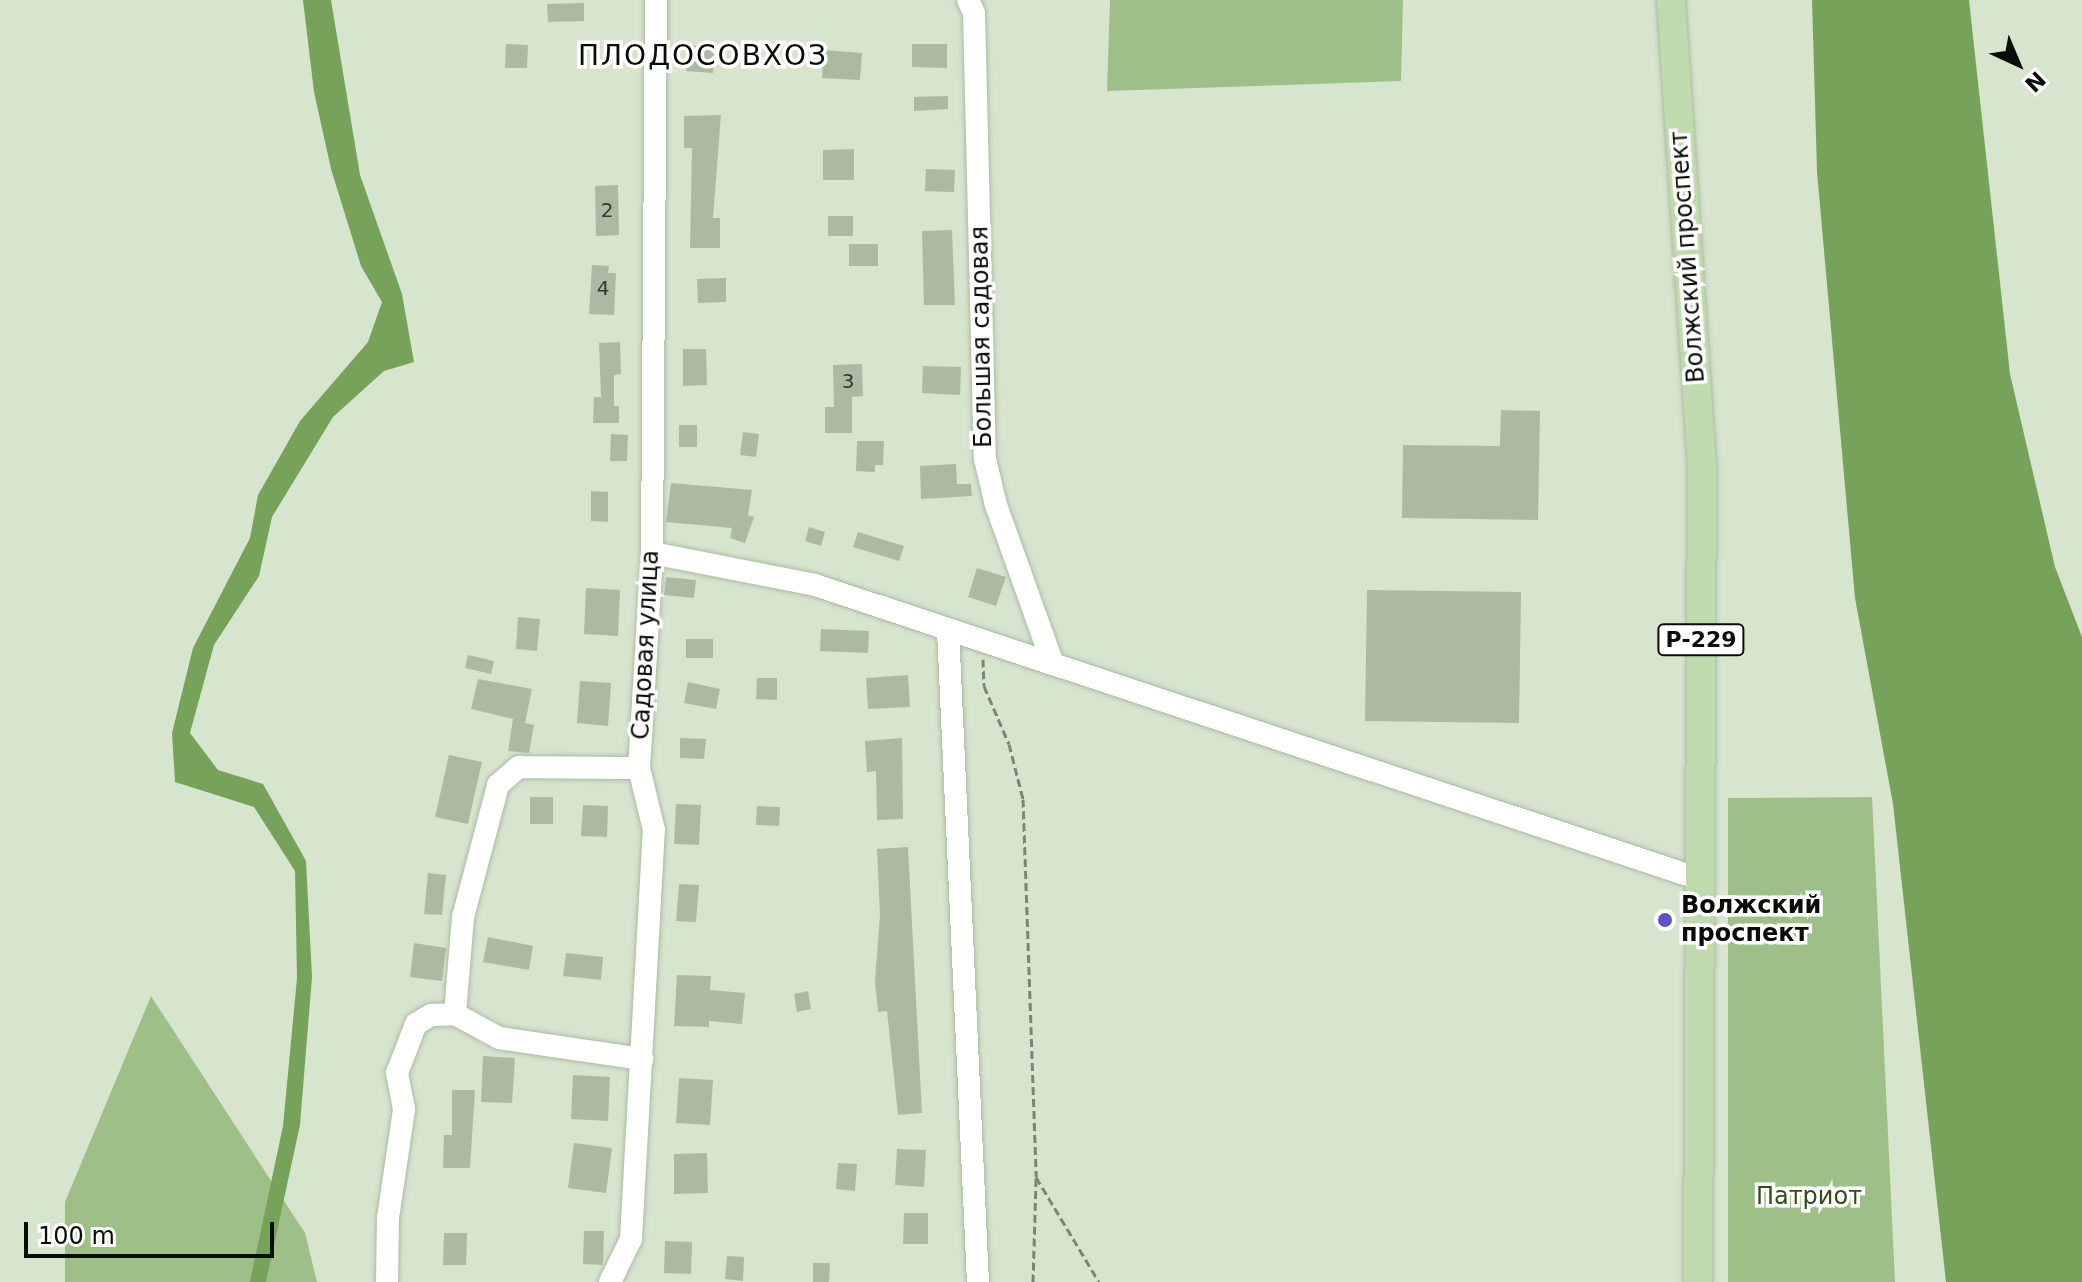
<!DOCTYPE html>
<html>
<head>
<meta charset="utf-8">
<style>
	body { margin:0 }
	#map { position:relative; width:2082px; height:1282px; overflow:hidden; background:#d7e5cf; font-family:"DejaVu Sans",sans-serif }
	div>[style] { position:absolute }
	.green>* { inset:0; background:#9ec088 }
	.water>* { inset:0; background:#77a259 }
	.building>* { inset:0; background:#acbaa4 }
	.path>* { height:3px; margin-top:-1.5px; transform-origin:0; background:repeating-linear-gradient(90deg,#7b8576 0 8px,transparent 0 12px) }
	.roads { filter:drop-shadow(0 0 2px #acbaa4) drop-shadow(0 0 2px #acbaa4) }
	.minor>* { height:22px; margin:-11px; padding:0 11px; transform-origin:11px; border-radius:11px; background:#fff }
	.major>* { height:28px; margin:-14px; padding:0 14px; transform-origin:14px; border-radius:14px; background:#bfdaad }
	.dots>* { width:22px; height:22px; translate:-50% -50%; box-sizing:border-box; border:4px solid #fff; border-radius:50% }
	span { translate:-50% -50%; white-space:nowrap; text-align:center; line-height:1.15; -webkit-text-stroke:7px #fff; paint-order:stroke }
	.number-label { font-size:20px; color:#32382e }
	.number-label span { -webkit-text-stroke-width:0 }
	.shield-label span { padding:2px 6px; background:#fff; border:2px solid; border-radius:6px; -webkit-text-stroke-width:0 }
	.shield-label { font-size:22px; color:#090d07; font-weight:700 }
	.street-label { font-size:24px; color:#090d07 }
	.poi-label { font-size:24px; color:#090d07; font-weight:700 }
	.left { translate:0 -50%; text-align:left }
	.park-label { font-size:24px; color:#304c19 }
	.quarter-label { font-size:28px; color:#090d07; letter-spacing:2px }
	.north { position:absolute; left:1978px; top:24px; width:80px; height:80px; -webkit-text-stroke:6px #fff; paint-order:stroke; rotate:136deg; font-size:22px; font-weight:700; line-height:32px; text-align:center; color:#090d07 }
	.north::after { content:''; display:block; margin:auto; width:28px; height:36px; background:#090d07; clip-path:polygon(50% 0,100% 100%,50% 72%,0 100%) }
	.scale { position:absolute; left:24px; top:1222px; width:250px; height:36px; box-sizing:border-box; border:4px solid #090d07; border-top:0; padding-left:10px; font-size:24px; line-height:28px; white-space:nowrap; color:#090d07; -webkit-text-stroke:6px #fff; paint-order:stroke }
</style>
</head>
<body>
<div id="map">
	<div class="green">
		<i style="clip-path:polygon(1110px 0,1403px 0,1401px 81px,1107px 91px)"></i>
		<i style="clip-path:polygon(1872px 797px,1895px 1282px,1728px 1282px,1728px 798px)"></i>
		<i style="clip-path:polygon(151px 996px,305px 1233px,317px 1282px,65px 1282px,65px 1202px)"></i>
	</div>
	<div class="water">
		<i style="clip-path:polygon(303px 0,331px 0,360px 175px,402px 294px,414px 362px,384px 371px,333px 417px,272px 517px,259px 576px,214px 645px,190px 733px,218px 770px,263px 784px,306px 861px,312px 977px,300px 1125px,266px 1282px,250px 1282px,283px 1126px,297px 978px,295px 871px,254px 807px,175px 782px,172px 733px,193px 648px,250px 538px,258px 495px,300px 421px,368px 342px,382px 302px,361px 266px,331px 169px,314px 92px)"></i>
		<i style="clip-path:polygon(1812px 0,1969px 0,2010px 374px,2055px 567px,2082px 637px,2082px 1282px,1946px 1282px,1893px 804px,1855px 598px,1817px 172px)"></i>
	</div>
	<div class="building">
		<i style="clip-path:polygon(584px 3px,584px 21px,548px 22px,547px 4px)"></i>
		<i style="clip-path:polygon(506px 44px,528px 45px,527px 68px,505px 68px)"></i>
		<i style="clip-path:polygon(912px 44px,947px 44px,947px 68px,912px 67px)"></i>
		<i style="clip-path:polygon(688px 45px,715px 47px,713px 73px,686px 71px)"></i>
		<i style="clip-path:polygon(824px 50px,862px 53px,860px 80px,822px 78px)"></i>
		<i style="clip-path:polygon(948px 96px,948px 109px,914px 111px,914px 97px)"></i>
		<i style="clip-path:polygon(721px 115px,713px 218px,720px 218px,720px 248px,690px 248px,692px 148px,684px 148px,684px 116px)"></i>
		<i style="clip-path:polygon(854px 149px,854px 180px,823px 180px,823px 150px)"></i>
		<i style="clip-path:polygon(926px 169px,955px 170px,954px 192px,925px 191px)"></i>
		<i style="clip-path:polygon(618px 185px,619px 235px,596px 236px,595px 186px)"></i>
		<i style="clip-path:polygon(828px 216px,853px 216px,853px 236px,828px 236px)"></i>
		<i style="clip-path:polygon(952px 230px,955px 305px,924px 305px,922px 231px)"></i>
		<i style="clip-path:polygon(849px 244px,878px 244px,878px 266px,849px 266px)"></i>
		<i style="clip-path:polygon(592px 265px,609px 266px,608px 273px,616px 273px,614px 315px,589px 314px)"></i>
		<i style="clip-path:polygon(726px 278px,726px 302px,698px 303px,697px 279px)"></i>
		<i style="clip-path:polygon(620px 342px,621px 374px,614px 375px,614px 406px,619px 406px,619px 423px,593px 423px,594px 397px,601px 397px,599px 343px)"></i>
		<i style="clip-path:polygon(683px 349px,706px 349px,707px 385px,683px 386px)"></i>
		<i style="clip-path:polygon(862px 364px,863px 396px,852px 397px,852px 433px,825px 433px,825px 407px,834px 407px,833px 365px)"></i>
		<i style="clip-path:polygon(923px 366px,961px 367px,960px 395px,922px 393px)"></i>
		<i style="clip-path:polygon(1501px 410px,1540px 411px,1538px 520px,1402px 518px,1403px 445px,1500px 446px)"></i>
		<i style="clip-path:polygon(679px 425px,697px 425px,697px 447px,679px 447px)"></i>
		<i style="clip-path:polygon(743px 432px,759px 434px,756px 457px,740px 455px)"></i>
		<i style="clip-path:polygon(611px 434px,628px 435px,627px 461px,610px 461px)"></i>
		<i style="clip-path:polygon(857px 441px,884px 441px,883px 465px,875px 465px,875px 472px,856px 471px)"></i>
		<i style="clip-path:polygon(956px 464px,957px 484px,971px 484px,972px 496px,921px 499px,920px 466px)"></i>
		<i style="clip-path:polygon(671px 483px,752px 490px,748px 515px,754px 517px,745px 543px,730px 538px,732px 528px,666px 522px)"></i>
		<i style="clip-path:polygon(591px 491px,608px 492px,608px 522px,591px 521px)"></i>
		<i style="clip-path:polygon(809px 527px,825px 532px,821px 546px,805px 541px)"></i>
		<i style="clip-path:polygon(858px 532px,904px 546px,899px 561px,853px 547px)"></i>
		<i style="clip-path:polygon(977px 568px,1006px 577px,996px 606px,968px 597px)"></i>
		<i style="clip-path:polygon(666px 577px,696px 580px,694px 598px,664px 595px)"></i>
		<i style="clip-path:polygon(586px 588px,620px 590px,618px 636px,584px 634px)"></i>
		<i style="clip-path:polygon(1367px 590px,1521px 592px,1519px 723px,1365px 721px)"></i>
		<i style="clip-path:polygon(518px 617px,540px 619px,537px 651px,516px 649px)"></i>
		<i style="clip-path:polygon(821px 629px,869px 631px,868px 653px,820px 651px)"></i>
		<i style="clip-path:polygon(686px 639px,713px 639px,713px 658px,686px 658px)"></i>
		<i style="clip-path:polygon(468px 655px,494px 661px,491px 674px,465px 668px)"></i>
		<i style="clip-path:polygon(908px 675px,910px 707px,868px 709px,866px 678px)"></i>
		<i style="clip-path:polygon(757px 678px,777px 678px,777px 700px,756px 699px)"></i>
		<i style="clip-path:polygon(478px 679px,532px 689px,525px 723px,534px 725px,529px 753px,508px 751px,513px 719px,471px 709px)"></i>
		<i style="clip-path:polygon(580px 681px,611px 683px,608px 726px,577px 723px)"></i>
		<i style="clip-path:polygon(688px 682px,720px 689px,716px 709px,684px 703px)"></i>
		<i style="clip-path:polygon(680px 738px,706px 739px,704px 759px,680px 758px)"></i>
		<i style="clip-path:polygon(902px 738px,903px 819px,877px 820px,876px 771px,867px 772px,865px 741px)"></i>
		<i style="clip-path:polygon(449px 755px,482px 762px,468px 824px,435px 817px)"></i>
		<i style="clip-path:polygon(530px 797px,553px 797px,553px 824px,530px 824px)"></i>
		<i style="clip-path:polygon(676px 804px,701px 805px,699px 845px,674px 844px)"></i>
		<i style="clip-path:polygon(583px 805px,608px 806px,607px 837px,581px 836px)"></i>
		<i style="clip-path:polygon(757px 806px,780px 807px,779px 826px,756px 825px)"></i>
		<i style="clip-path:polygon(908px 847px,922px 1113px,898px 1115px,887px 1011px,878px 1012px,875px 981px,880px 915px,877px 849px)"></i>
		<i style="clip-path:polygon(428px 873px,446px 875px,442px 915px,424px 914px)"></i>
		<i style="clip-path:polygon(679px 884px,699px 885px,696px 922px,676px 921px)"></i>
		<i style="clip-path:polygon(488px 937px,533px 946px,529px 970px,483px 962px)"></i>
		<i style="clip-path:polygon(414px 943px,446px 948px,442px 981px,410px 977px)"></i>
		<i style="clip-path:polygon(566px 953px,603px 957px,601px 980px,563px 976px)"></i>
		<i style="clip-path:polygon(677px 975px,711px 976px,710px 990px,745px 993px,742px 1024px,709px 1021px,709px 1027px,674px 1026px)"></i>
		<i style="clip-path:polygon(808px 991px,811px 1009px,797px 1012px,794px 994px)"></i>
		<i style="clip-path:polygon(483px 1056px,515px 1058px,512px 1103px,481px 1102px)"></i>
		<i style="clip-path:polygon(573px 1075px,610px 1077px,608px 1121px,571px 1119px)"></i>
		<i style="clip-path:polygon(679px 1078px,713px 1080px,710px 1125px,676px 1123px)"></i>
		<i style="clip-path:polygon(452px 1090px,475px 1090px,470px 1168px,443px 1168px,444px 1135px,452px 1135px)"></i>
		<i style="clip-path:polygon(574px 1143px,612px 1148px,606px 1193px,568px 1188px)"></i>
		<i style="clip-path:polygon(897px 1149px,926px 1150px,924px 1187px,895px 1185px)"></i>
		<i style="clip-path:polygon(707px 1153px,708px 1193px,674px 1194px,674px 1154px)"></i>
		<i style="clip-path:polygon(838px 1163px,857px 1164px,855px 1191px,836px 1189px)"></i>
		<i style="clip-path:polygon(904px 1213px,928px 1213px,928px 1244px,903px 1244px)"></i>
		<i style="clip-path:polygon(584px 1231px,604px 1231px,603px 1265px,583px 1264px)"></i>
		<i style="clip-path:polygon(444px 1233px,467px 1233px,466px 1265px,443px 1265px)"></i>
		<i style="clip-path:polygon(665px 1241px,692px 1242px,691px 1274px,664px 1273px)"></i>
		<i style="clip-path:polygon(727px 1256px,744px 1257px,743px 1281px,725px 1279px)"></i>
		<i style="clip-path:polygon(813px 1263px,830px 1263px,829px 1282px,813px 1282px)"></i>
	</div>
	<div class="path">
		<i style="left:983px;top:659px;width:27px;rotate:88deg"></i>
		<i style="left:984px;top:686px;width:63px;rotate:66.7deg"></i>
		<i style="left:1009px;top:744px;width:57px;rotate:75.7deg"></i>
		<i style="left:1023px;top:799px;width:378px;rotate:88deg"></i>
		<i style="left:1036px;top:1177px;width:122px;rotate:59deg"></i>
		<i style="left:1033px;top:1282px;width:104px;rotate:-88.3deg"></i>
	</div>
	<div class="roads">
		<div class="minor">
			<i style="left:968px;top:0;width:14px;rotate:65deg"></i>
			<i style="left:974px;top:13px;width:446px;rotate:88.6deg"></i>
			<i style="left:985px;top:459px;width:47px;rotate:76.6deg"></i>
			<i style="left:996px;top:505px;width:169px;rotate:70.3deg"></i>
			<i style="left:652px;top:553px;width:166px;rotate:11.1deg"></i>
			<i style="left:815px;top:585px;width:933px;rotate:18.38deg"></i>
			<i style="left:948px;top:630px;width:653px;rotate:87.37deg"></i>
			<i style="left:455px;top:1014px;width:97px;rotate:-85.3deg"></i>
			<i style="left:463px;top:917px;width:137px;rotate:-75.1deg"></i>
			<i style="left:498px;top:785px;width:28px;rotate:-41deg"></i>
			<i style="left:519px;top:767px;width:120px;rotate:0.5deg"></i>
			<i style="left:387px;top:1282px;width:64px;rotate:-89.1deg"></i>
			<i style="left:388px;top:1218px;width:110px;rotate:-81.6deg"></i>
			<i style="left:404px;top:1109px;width:37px;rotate:-101deg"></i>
			<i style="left:397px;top:1073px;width:53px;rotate:-68.8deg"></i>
			<i style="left:416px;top:1024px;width:17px;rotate:-31deg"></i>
			<i style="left:431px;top:1015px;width:24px;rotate:-2deg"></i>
			<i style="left:455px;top:1014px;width:50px;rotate:28.6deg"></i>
			<i style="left:499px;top:1038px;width:145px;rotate:8.4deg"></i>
			<i style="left:610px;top:1282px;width:48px;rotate:-64deg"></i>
			<i style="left:631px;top:1239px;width:410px;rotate:-86.8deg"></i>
			<i style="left:654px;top:830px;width:64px;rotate:-103.6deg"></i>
			<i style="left:639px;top:768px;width:215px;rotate:-86.5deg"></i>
			<i style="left:652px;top:553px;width:553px;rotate:-89.59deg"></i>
		</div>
		<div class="major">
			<i style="left:1671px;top:0;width:463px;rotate:86.2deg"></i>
			<i style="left:1702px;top:462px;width:820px;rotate:90.28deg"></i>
		</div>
	</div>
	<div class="dots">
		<i style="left:1665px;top:920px;background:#5f51c9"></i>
	</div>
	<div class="number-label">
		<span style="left:607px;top:210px">2</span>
		<span style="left:603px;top:288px">4</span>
		<span style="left:848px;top:381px">3</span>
	</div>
	<div class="shield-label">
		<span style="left:1701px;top:640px">Р-229</span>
	</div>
	<div class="street-label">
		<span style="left:1688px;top:257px;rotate:-94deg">Волжский проспект</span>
		<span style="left:982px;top:337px;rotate:-91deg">Большая садовая</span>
		<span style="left:646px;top:645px;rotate:-87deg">Садовая улица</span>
	</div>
	<div class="poi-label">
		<span class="left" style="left:1681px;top:920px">Волжский<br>проспект</span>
	</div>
	<div class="park-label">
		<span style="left:1809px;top:1197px">Патриот</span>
	</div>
	<div class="quarter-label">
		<span style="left:703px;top:56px">ПЛОДОСОВХОЗ</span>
	</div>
	<div class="north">N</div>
	<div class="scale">100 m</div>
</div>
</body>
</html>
